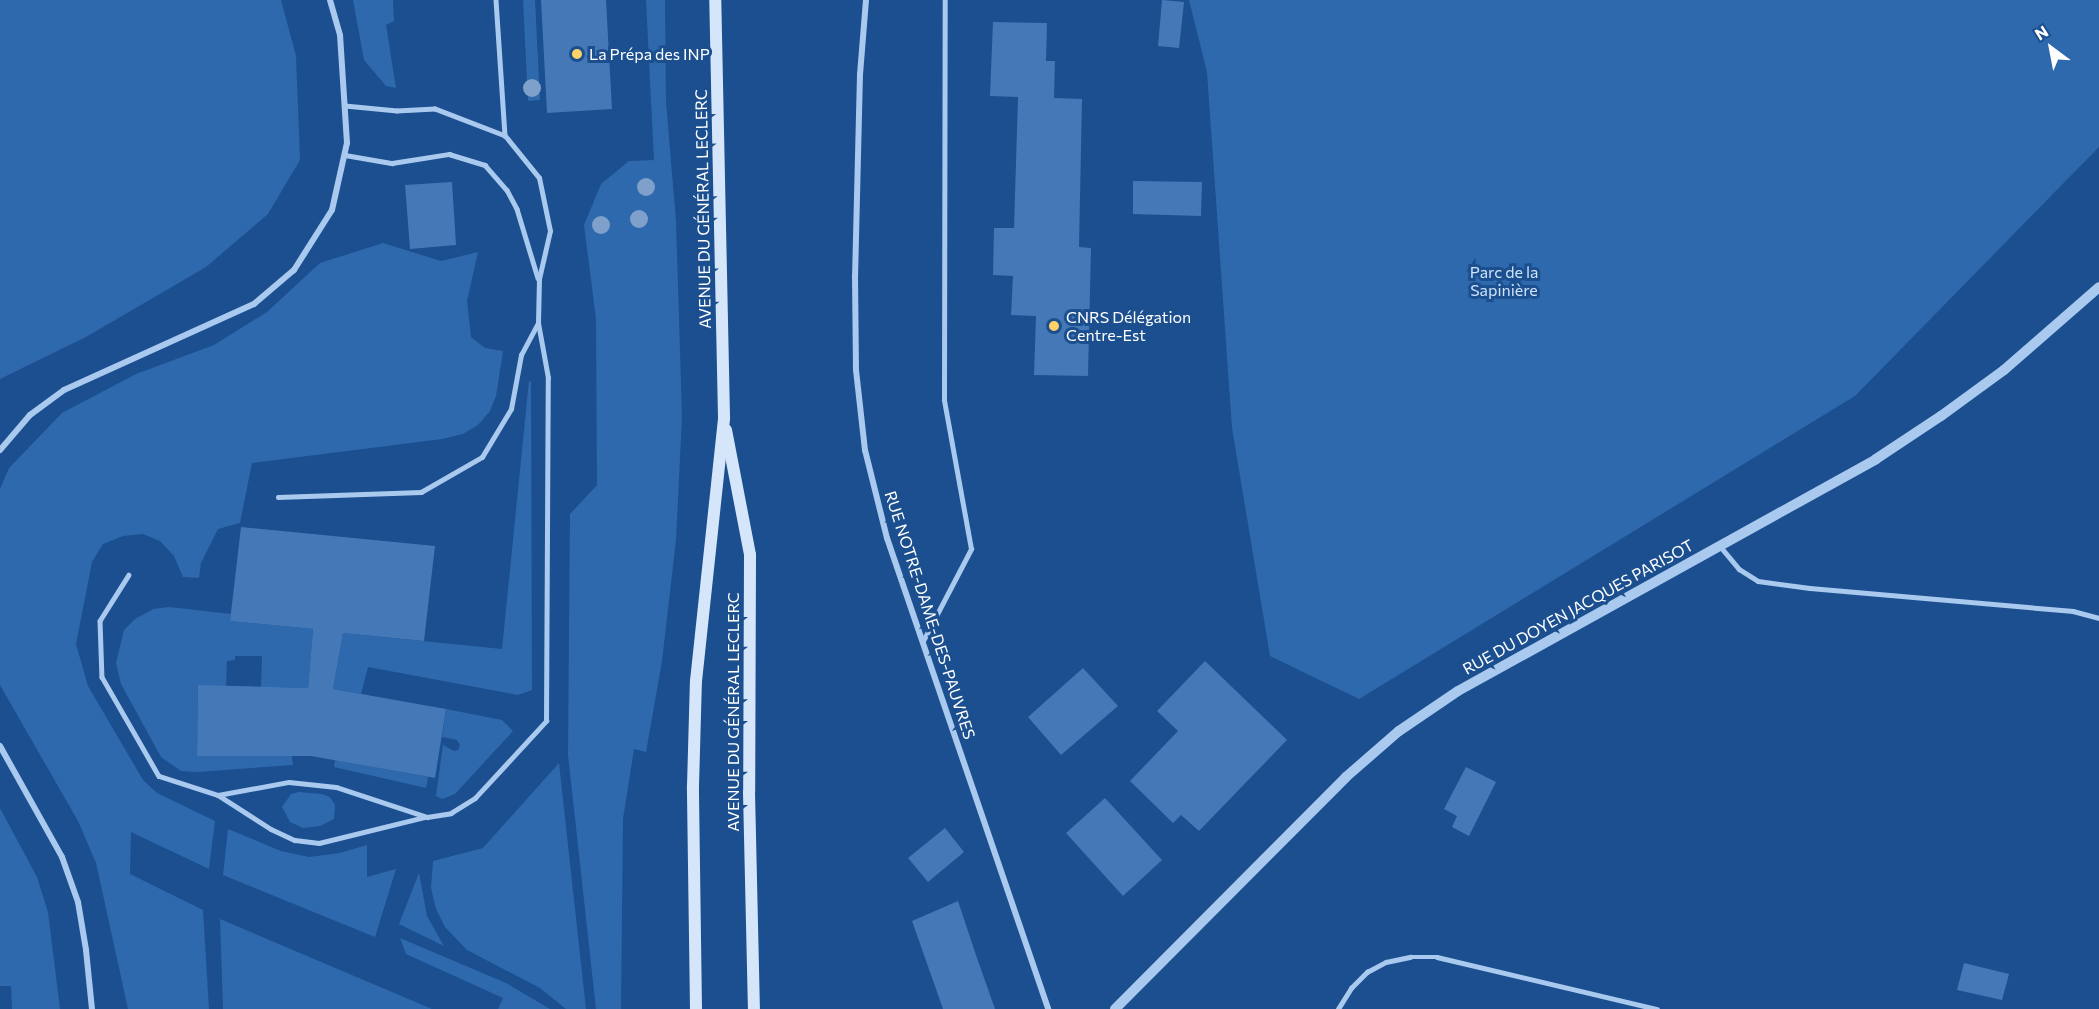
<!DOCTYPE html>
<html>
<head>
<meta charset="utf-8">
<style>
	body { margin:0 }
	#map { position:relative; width:2099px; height:1009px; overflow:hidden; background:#1b4f8f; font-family:Commissioner,sans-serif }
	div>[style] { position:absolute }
	.green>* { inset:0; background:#2e69ad }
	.building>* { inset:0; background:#4478b7 }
	.service>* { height:4.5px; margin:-2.25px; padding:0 2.25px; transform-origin:2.25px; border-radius:2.25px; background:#a9c9ee }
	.minor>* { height:6px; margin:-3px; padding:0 3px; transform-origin:3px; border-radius:3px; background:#a9c9ee }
	.tertiary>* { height:10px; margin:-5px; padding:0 5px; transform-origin:5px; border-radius:5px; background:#a9c9ee }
	.secondary>* { height:12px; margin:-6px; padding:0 6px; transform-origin:6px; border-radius:6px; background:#d6e6fa }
	.trees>* { width:18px; height:18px; margin:-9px; border-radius:50%; background:#7ea0ca }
	.dots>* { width:16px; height:16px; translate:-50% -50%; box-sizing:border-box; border:3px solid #1b4f8f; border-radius:50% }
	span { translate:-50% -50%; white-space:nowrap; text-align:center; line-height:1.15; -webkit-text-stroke:6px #1b4f8f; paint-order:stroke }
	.poi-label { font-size:16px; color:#fff }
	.left { translate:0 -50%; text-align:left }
	.street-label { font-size:16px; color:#fff }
	.park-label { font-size:16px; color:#cfe3fa }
	.north { position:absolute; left:2021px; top:18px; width:60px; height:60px; -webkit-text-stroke:4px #1b4f8f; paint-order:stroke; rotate:328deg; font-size:16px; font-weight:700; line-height:24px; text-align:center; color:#fff }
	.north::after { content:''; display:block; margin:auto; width:21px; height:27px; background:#fff; clip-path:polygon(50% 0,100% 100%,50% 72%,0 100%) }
</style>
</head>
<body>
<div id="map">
	<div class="green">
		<i style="clip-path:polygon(0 0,281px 0,296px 56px,300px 160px,268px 214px,206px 267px,86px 337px,0 379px)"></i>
		<i style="clip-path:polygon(353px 0,393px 0,394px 21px,386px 25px,396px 88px,386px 86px,364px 60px)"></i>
		<i style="clip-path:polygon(523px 0,535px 0,540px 100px,528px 101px)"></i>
		<i style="clip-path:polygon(646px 0,665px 0,666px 102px,676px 221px,682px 417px,676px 540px,662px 661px,646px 752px,634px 749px,623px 819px,621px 1009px,596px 1009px,568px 755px,570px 514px,597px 485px,596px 319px,584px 225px,601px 184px,629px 161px,654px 160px)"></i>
		<i style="clip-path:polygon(1189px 0,2099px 0,2099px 147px,1855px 396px,1359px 699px,1270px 656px,1232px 428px,1207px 72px)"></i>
		<i style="clip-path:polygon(383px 243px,441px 261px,478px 252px,467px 301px,471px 337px,485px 348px,503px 351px,496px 396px,490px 411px,478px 425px,463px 434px,442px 439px,252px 463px,240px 523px,218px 529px,201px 563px,199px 578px,183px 577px,174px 556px,160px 541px,143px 534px,123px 536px,103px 544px,92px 562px,76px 644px,88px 686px,143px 780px,157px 793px,215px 821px,209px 869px,131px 832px,130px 874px,203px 910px,209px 1009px,128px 1009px,96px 863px,78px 821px,0 685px,0 489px,9px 468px,62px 413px,136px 374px,214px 345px,267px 312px,320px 263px)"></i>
		<i style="clip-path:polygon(529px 381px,531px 382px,532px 690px,518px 695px,368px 667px,361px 694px,333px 689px,343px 633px,502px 649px)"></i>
		<i style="clip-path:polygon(169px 607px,231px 614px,230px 621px,313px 629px,308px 688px,261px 687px,262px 656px,235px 656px,235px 660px,227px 661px,226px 686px,198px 686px,197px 756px,292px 756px,293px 765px,197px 772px,181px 771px,161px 757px,121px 684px,116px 663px,124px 630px,135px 619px,153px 609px)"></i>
		<i style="clip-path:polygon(446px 709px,502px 720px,513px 731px,455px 794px,442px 799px,436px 796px,443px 745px,454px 751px,458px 750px,460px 745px,457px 740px,442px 737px)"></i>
		<i style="clip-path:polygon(335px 760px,428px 777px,426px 788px,334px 767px)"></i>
		<i style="clip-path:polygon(559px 763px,586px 1009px,566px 1009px,540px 988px,467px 950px,445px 927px,436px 909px,431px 888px,433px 861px,483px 848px)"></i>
		<i style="clip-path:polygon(299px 792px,322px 794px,330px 797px,335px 805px,334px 819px,320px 826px,303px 828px,290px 822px,282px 807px,291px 794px)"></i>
		<i style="clip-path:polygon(0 808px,37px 877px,48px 912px,60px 1009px,12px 1009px,11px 986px,0 986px)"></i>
		<i style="clip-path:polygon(228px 829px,281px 851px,309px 857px,340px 853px,367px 845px,367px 877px,396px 869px,375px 937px,223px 875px)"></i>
		<i style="clip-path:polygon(419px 873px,427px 916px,444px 946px,399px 924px)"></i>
		<i style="clip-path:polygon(220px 919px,432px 1009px,223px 1009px)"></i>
		<i style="clip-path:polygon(400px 938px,506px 983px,550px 1009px,498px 1009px,503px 998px,406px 954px)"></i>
	</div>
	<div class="building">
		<i style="clip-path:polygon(541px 0,606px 0,612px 109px,547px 113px)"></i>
		<i style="clip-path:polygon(1162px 0,1184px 2px,1179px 48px,1158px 46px)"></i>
		<i style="clip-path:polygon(993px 22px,1047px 23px,1046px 61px,1055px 61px,1054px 98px,1082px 99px,1079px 247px,1091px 248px,1088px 376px,1034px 375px,1036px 316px,1011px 315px,1013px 276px,993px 275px,994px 228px,1014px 228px,1018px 97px,990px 96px)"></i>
		<i style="clip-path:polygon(1133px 181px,1202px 182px,1201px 216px,1133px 214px)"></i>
		<i style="clip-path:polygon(452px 182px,456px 245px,410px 249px,405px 185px)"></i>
		<i style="clip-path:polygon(241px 527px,435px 546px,424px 641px,343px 633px,333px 689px,446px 709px,435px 778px,311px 756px,197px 756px,198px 685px,308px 688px,313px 629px,230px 621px)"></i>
		<i style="clip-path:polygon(1205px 661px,1287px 740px,1199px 831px,1181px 815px,1173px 823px,1130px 781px,1178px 731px,1157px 711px)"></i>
		<i style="clip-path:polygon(1083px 668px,1118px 706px,1061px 755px,1028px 717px)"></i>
		<i style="clip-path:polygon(1466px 767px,1496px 782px,1469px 836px,1452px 827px,1457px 816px,1444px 809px)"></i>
		<i style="clip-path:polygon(1105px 798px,1162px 860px,1123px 896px,1066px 833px)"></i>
		<i style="clip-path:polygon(945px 828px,964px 852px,928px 882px,908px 858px)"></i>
		<i style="clip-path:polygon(958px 901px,977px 958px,995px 1009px,943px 1009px,912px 921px)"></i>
		<i style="clip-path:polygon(1964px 963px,2009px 974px,2002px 1000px,1957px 990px)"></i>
	</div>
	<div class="service">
		<i style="left:496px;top:0;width:136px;rotate:86.2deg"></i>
		<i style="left:345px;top:155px;width:48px;rotate:9.7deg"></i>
		<i style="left:392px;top:163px;width:58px;rotate:-9deg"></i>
		<i style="left:449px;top:154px;width:38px;rotate:17deg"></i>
		<i style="left:485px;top:165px;width:33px;rotate:49deg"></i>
		<i style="left:507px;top:190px;width:21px;rotate:62deg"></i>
		<i style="left:517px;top:209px;width:72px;rotate:73.1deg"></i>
		<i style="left:278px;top:497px;width:143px;rotate:-2deg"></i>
		<i style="left:421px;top:492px;width:70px;rotate:-29.8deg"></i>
		<i style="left:482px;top:457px;width:56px;rotate:-58.9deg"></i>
		<i style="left:511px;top:409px;width:55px;rotate:-79.5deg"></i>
		<i style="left:521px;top:355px;width:36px;rotate:-62deg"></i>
		<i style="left:1720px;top:546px;width:30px;rotate:50deg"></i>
		<i style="left:1739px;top:569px;width:22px;rotate:32deg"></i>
		<i style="left:1758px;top:581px;width:52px;rotate:7.7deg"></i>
		<i style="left:1810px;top:588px;width:264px;rotate:5deg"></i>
		<i style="left:2073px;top:611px;width:27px;rotate:15deg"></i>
		<i style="left:129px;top:575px;width:54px;rotate:122.2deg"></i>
		<i style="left:100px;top:621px;width:56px;rotate:88deg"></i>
		<i style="left:102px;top:677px;width:114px;rotate:60.1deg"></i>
		<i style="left:159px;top:776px;width:62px;rotate:17.9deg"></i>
		<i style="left:218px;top:795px;width:72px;rotate:-10.4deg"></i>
		<i style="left:289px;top:782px;width:47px;rotate:6.1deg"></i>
		<i style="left:336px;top:787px;width:96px;rotate:18.2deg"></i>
		<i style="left:427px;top:817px;width:24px;rotate:-9deg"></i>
		<i style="left:451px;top:813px;width:28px;rotate:-32deg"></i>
		<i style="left:475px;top:798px;width:105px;rotate:-47.3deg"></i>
		<i style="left:546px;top:721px;width:343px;rotate:-89.7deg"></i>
		<i style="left:548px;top:378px;width:56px;rotate:-100.3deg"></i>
		<i style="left:538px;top:323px;width:44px;rotate:-88.7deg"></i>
		<i style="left:539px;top:279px;width:49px;rotate:-77.1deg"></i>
		<i style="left:550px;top:231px;width:54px;rotate:-101.7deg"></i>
		<i style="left:539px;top:178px;width:54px;rotate:-129deg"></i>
		<i style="left:505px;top:136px;width:75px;rotate:-158.9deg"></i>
		<i style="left:435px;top:109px;width:38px;rotate:177deg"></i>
		<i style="left:397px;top:111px;width:52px;rotate:-174.5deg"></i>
		<i style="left:923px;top:641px;width:104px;rotate:-62.4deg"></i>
		<i style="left:971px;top:549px;width:151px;rotate:-100.3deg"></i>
		<i style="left:944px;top:400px;width:400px;rotate:-89.9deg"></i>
		<i style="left:218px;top:795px;width:63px;rotate:32.7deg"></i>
		<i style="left:271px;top:829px;width:26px;rotate:25deg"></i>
		<i style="left:295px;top:840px;width:24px;rotate:7deg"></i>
		<i style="left:319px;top:843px;width:109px;rotate:-13.8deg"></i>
		<i style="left:1338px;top:1009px;width:25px;rotate:-58deg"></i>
		<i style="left:1351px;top:988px;width:23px;rotate:-45deg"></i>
		<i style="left:1367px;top:972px;width:21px;rotate:-28deg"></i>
		<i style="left:1386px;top:962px;width:25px;rotate:-12deg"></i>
		<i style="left:1410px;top:957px;width:27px"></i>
		<i style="left:1437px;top:957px;width:226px;rotate:13.3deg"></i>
	</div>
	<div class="minor">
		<i style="left:866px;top:0;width:74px;rotate:94.6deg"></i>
		<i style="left:860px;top:74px;width:202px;rotate:91.4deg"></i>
		<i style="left:855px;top:276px;width:94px;rotate:89.4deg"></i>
		<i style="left:856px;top:370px;width:81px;rotate:83.6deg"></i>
		<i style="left:865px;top:450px;width:91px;rotate:76deg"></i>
		<i style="left:887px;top:538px;width:498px;rotate:71.1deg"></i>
		<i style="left:0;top:450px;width:46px;rotate:-49.4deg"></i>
		<i style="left:30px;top:415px;width:42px;rotate:-36.3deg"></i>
		<i style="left:64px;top:390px;width:209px;rotate:-24.4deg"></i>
		<i style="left:254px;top:304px;width:52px;rotate:-40.4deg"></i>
		<i style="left:294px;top:270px;width:71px;rotate:-57.7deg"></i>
		<i style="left:332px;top:210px;width:69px;rotate:-77.4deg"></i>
		<i style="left:347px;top:143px;width:108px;rotate:-93.7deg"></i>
		<i style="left:340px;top:35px;width:36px;rotate:-106deg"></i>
		<i style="left:0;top:746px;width:127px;rotate:60.8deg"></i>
		<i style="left:62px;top:857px;width:48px;rotate:70.4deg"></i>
		<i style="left:78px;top:902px;width:49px;rotate:80.5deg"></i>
		<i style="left:86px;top:950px;width:59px;rotate:84.2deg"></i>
	</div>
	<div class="tertiary">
		<i style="left:1115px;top:1009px;width:327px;rotate:-45.1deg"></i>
		<i style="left:1346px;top:777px;width:70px;rotate:-41deg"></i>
		<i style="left:1399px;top:731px;width:71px;rotate:-34.1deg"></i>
		<i style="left:1458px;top:691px;width:478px;rotate:-29deg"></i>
		<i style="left:1876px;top:459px;width:78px;rotate:-33.5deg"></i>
		<i style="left:1941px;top:416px;width:78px;rotate:-36.1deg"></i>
		<i style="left:2004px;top:370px;width:126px;rotate:-41.1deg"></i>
	</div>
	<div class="secondary">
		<i style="left:726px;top:430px;width:127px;rotate:79.1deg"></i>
		<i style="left:750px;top:555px;width:237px;rotate:90.2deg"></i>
		<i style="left:749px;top:792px;width:217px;rotate:88.7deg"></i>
		<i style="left:696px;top:1009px;width:223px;rotate:-90.8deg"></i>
		<i style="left:693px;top:786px;width:105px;rotate:-88.4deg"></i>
		<i style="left:696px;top:681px;width:265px;rotate:-83.9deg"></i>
		<i style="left:724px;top:417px;width:417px;rotate:-91.2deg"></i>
	</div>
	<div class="trees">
		<i style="left:532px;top:88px"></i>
		<i style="left:646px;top:187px"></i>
		<i style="left:639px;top:219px"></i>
		<i style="left:601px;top:225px"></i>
	</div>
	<div class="dots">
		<i style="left:577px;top:54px;background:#ffd166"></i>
		<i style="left:1054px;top:326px;background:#ffd166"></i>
	</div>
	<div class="poi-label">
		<span class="left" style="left:589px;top:54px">La Prépa des INP</span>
		<span class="left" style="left:1066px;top:326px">CNRS Délégation<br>Centre-Est</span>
	</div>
	<div class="street-label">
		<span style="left:703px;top:209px;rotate:-91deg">AVENUE DU GÉNÉRAL LECLERC</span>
		<span style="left:1578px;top:607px;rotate:-29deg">RUE DU DOYEN JACQUES PARISOT</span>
		<span style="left:930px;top:615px;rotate:72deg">RUE NOTRE-DAME-DES-PAUVRES</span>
		<span style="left:733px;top:712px;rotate:-90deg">AVENUE DU GÉNÉRAL LECLERC</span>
	</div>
	<div class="park-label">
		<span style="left:1504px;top:281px">Parc de la<br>Sapinière</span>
	</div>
	<div class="north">N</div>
</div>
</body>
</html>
